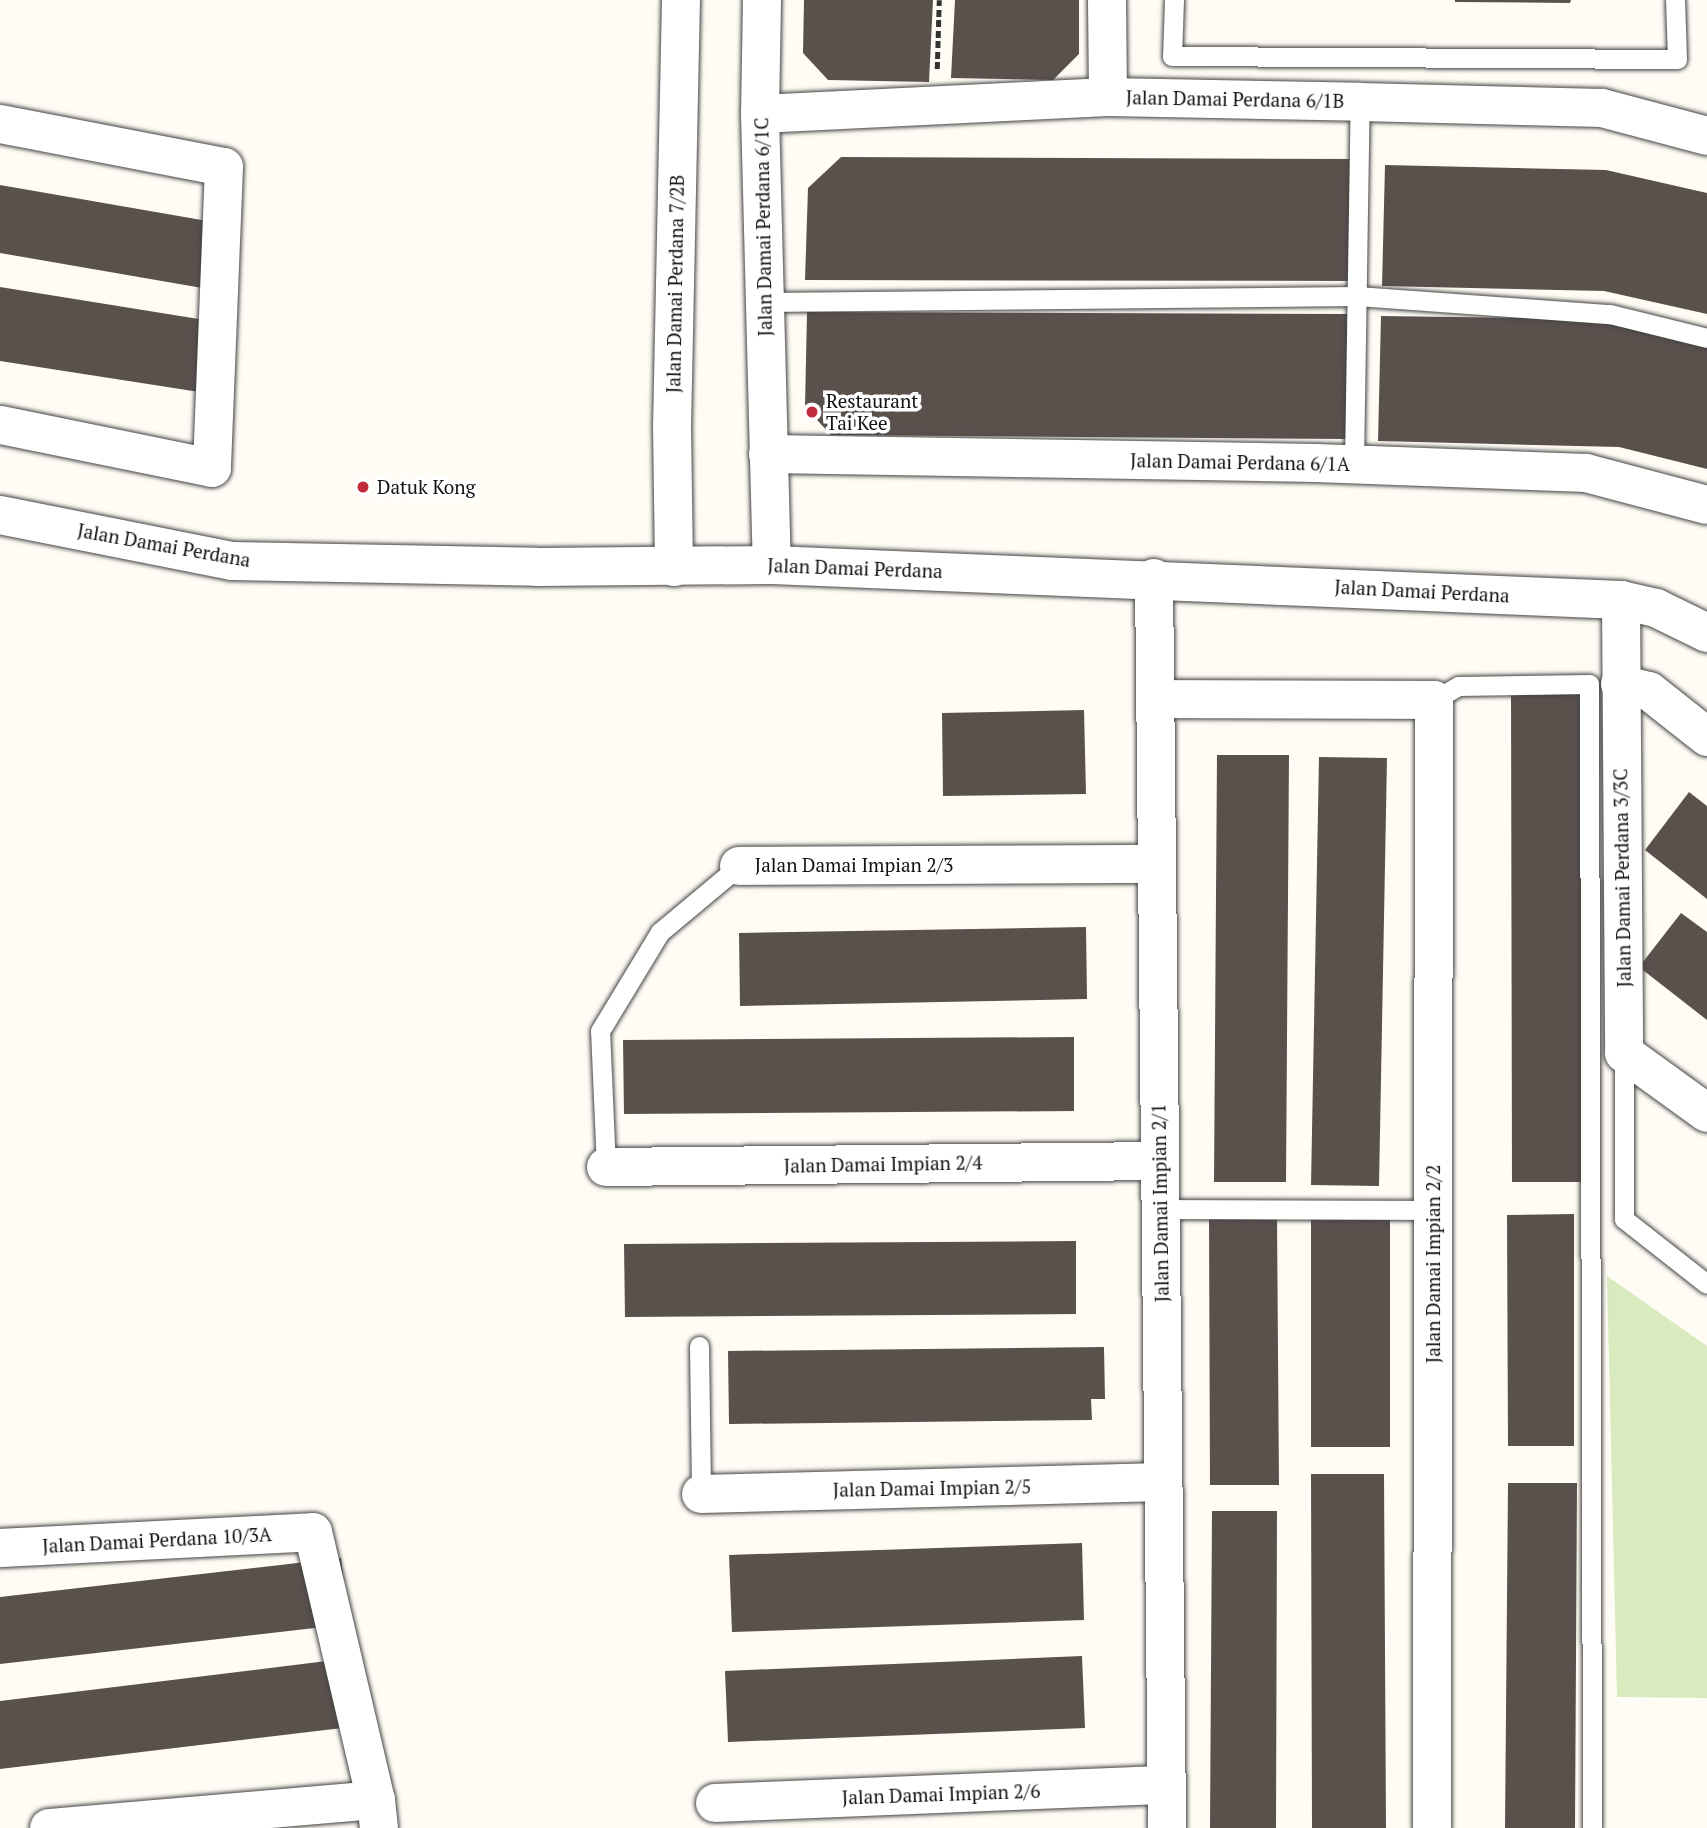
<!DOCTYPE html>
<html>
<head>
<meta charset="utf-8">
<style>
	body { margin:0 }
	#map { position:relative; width:1707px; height:1828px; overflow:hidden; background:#fffcf5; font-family:"PT Serif",serif }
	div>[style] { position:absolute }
	.green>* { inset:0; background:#d8eabe }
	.building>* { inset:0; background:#5a514d }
	.path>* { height:4.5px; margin-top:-2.25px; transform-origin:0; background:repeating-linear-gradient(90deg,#333 0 7px,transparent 0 10.5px) }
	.roads { filter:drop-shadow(0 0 2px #444) drop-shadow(0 0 2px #444) }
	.lane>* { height:19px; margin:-9.5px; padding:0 9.5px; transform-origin:9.5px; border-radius:9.5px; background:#fff }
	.street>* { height:38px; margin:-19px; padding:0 19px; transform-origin:19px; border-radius:19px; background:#fff }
	.dots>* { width:19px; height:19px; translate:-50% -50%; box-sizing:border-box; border:4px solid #fff; border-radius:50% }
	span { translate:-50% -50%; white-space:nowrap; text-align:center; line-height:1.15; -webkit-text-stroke:7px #fff; paint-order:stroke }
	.street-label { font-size:19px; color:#111 }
	.poi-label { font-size:19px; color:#111 }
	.left { translate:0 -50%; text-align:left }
</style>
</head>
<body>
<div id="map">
	<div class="green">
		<i style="clip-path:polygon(1607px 1276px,1707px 1346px,1707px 1698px,1617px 1697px)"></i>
	</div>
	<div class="building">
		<i style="clip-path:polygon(804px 0,933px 0,929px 82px,828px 80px,803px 53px)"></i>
		<i style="clip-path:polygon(955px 0,1079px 0,1079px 54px,1053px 80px,951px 78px)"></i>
		<i style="clip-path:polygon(1455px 0,1571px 0,1570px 3px,1455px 2px)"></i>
		<i style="clip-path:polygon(841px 157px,1352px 159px,1351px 281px,805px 280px,808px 188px)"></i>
		<i style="clip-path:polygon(1385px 165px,1606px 170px,1707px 193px,1707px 314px,1604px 291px,1382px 286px)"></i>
		<i style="clip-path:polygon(0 185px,219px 223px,208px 289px,0 253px)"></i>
		<i style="clip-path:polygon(0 287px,236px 325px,225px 396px,0 361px)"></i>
		<i style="clip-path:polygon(807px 312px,1347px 314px,1347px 439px,831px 435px,805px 407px)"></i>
		<i style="clip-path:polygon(1381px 316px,1607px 319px,1707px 345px,1707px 469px,1619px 447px,1378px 441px)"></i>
		<i style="clip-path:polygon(1511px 693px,1581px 693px,1582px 1182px,1512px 1182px)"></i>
		<i style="clip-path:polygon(1084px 710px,1086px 794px,943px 796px,942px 713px)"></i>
		<i style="clip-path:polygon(1217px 755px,1289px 755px,1286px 1182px,1214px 1182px)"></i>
		<i style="clip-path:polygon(1319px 757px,1387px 758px,1379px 1186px,1311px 1185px)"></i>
		<i style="clip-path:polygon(1689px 792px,1707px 806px,1707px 899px,1645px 850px)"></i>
		<i style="clip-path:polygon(1681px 913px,1707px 932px,1707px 1020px,1639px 967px)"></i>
		<i style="clip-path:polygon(1086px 927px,1087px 999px,740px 1006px,739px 933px)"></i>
		<i style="clip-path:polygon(1074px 1037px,1074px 1111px,624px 1114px,623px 1040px)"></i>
		<i style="clip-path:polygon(1574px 1214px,1574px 1446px,1508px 1446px,1507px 1215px)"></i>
		<i style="clip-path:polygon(1311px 1216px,1390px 1216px,1390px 1447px,1311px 1447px)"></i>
		<i style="clip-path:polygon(1209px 1217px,1277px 1217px,1279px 1485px,1210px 1485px)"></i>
		<i style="clip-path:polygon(1076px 1241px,1076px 1314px,625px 1317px,624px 1244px)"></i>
		<i style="clip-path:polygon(1104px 1347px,1105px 1399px,1091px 1399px,1092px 1420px,729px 1424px,728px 1351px)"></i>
		<i style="clip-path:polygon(1311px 1474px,1384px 1474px,1386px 1828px,1312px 1828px)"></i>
		<i style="clip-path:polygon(1508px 1483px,1577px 1483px,1575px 1828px,1505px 1828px)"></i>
		<i style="clip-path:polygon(1212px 1511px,1277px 1511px,1276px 1828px,1210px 1828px)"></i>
		<i style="clip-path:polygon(1082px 1543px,1084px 1620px,732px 1632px,729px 1555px)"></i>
		<i style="clip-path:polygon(341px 1558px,349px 1624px,0 1664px,0 1597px)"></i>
		<i style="clip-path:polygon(1082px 1656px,1085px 1728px,728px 1742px,725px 1671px)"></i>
		<i style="clip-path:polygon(351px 1658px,359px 1726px,0 1769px,0 1701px)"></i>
	</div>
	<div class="path">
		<i style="left:937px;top:69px;width:69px;rotate:-88.3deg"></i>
	</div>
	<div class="roads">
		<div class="lane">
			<i style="left:1174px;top:0;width:56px;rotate:92deg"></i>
			<i style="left:1172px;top:56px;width:505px;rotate:0.34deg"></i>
			<i style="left:1677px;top:59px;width:59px;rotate:-91.9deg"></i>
			<i style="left:764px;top:302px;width:593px;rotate:-0.58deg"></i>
			<i style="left:1357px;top:296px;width:254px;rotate:4.1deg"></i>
			<i style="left:1610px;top:314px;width:100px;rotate:13.9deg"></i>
			<i style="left:1354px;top:464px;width:362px;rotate:-89.1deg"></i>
			<i style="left:1434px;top:700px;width:28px;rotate:-30deg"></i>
			<i style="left:1458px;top:686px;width:131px;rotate:-0.9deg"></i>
			<i style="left:1589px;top:684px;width:1144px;rotate:89.85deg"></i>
			<i style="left:1624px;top:1053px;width:166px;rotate:90deg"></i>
			<i style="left:1624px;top:1219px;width:105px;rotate:38.1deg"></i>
			<i style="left:606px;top:1167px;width:136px;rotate:-92.5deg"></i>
			<i style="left:600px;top:1031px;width:116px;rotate:-58.8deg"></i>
			<i style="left:660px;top:932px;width:103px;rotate:-39.9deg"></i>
			<i style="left:1160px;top:1209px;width:273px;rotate:0.2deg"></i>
			<i style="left:699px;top:1346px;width:148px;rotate:89.2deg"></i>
		</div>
		<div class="street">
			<i style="left:762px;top:0;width:114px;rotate:91deg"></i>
			<i style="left:760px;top:114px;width:451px;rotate:88.5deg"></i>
			<i style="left:1107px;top:0;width:97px;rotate:89.4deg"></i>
			<i style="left:760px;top:114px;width:348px;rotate:-2.8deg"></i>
			<i style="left:1108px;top:97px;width:252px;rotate:1.1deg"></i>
			<i style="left:1360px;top:102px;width:242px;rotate:1.4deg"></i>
			<i style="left:1602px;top:108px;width:109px;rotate:14.9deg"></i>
			<i style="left:0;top:124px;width:228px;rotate:10.9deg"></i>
			<i style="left:224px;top:167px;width:301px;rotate:92.3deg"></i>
			<i style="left:212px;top:468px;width:216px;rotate:-168.5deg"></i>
			<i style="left:768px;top:454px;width:548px;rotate:0.94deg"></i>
			<i style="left:1316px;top:463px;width:270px;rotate:2.1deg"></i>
			<i style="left:1586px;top:473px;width:125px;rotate:14.8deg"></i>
			<i style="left:0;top:515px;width:237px;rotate:11.2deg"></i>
			<i style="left:232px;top:561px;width:305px;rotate:1.1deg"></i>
			<i style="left:537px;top:567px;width:235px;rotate:-0.5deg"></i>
			<i style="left:772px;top:565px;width:850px;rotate:2.36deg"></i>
			<i style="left:1621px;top:600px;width:36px;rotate:13deg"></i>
			<i style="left:1656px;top:608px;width:57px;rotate:26.1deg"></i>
			<i style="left:674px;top:567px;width:139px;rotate:-90.8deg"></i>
			<i style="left:672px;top:428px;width:428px;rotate:-88.8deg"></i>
			<i style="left:1154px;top:578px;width:1250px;rotate:89.4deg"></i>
			<i style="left:1621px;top:600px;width:453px;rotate:89.6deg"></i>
			<i style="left:1624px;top:1053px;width:102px;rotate:35.9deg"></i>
			<i style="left:1620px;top:684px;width:30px;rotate:14deg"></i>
			<i style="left:1649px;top:691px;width:74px;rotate:38.4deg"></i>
			<i style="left:1156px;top:699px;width:278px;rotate:0.2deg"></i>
			<i style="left:1434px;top:700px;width:1128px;rotate:90.1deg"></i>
			<i style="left:739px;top:866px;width:418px;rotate:-0.3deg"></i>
			<i style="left:606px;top:1167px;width:554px;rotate:-0.62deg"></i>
			<i style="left:701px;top:1494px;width:462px;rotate:-1.5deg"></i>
			<i style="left:0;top:1548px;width:313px;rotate:-2.9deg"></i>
			<i style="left:313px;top:1532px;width:275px;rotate:76.8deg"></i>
			<i style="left:376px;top:1800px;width:28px;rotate:84deg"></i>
			<i style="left:715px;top:1803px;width:452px;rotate:-2.3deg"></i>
			<i style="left:49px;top:1828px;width:328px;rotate:-4.9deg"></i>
		</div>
	</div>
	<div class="dots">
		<i style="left:812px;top:412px;background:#c02a3a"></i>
		<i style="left:363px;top:487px;background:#c02a3a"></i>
	</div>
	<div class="street-label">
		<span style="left:1235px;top:99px;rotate:1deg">Jalan Damai Perdana 6/1B</span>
		<span style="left:763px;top:227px;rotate:-91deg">Jalan Damai Perdana 6/1C</span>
		<span style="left:675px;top:284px;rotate:-89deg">Jalan Damai Perdana 7/2B</span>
		<span style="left:1240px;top:462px;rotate:1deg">Jalan Damai Perdana 6/1A</span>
		<span style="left:164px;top:545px;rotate:10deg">Jalan Damai Perdana</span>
		<span style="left:855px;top:568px;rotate:2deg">Jalan Damai Perdana</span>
		<span style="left:1422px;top:591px;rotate:3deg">Jalan Damai Perdana</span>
		<span style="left:854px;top:865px">Jalan Damai Impian 2/3</span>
		<span style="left:1622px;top:878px;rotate:-91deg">Jalan Damai Perdana 3/3C</span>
		<span style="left:883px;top:1164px;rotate:-1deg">Jalan Damai Impian 2/4</span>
		<span style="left:1160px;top:1203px;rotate:-91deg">Jalan Damai Impian 2/1</span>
		<span style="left:1433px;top:1264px;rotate:-90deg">Jalan Damai Impian 2/2</span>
		<span style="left:932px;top:1488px;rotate:-1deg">Jalan Damai Impian 2/5</span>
		<span style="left:157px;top:1540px;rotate:-3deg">Jalan Damai Perdana 10/3A</span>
		<span style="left:941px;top:1794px;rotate:-2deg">Jalan Damai Impian 2/6</span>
	</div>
	<div class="poi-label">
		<span class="left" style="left:826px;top:412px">Restaurant<br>Tai Kee</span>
		<span class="left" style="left:377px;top:487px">Datuk Kong</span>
	</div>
</div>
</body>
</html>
